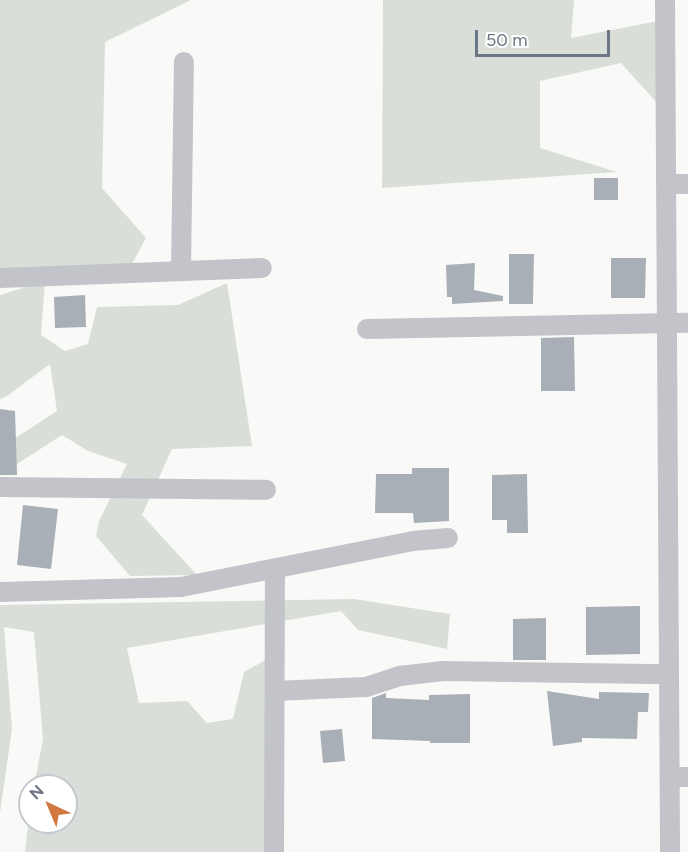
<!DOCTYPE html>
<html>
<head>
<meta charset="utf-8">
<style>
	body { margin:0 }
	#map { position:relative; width:688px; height:852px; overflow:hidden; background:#f9faf8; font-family:Figtree,sans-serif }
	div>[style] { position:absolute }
	.green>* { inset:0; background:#d9ded8 }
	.building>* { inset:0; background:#a9afb6 }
	.minor>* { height:20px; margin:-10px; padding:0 10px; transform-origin:10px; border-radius:10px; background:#c2c4c9 }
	span { translate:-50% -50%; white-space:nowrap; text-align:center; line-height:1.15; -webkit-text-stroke:6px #fff; paint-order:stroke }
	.north { position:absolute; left:18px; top:774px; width:60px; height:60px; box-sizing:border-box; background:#fff; border:2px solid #c4c8cf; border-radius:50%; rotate:316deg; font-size:16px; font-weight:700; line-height:24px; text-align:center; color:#6c7686 }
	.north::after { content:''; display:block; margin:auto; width:21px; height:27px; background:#d17840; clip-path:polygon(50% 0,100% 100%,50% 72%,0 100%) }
	.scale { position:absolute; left:475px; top:30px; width:135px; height:27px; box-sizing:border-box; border:3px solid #6c7686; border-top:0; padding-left:8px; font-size:18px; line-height:21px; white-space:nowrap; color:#6c7686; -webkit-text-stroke:4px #fff; paint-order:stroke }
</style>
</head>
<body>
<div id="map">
	<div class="green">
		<i style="clip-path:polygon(0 0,191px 0,105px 42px,102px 188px,146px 238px,128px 271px,0 279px)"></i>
		<i style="clip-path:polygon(383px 0,574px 0,571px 38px,658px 21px,658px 104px,621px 63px,540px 81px,540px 148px,617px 172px,382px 188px)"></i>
		<i style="clip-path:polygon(45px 281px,41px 335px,65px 351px,88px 344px,97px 307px,178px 305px,227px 283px,252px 446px,172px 449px,142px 515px,197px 575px,130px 576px,96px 536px,99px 521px,127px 464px,88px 451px,62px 435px,14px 466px,0 448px,57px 411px,50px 364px,7px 396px,0 399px,0 295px)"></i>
		<i style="clip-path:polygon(354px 599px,450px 614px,447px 649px,358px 630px,341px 611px,127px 648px,139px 703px,187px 701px,207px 723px,233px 719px,244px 672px,282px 651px,276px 852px,25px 852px,30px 808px,30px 822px,66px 822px,66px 786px,34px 786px,43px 739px,34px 632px,4px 627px,12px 729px,0 813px,0 605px)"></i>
	</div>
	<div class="building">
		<i style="clip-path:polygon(594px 178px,618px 178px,618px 200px,594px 200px)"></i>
		<i style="clip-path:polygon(509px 254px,534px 254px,533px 304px,509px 304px)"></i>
		<i style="clip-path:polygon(611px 258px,646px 258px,645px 298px,611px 298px)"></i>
		<i style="clip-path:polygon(475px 263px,474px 290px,503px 296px,503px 301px,452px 304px,452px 297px,447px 297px,446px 265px)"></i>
		<i style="clip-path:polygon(85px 295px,86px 327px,55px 328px,54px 297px)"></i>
		<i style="clip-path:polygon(574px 337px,575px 391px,541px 391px,541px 338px)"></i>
		<i style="clip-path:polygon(0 409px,15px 411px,17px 475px,0 475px)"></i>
		<i style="clip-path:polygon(412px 468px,449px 468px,449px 521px,414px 523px,413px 513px,375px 513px,376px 474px,412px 474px)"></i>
		<i style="clip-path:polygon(527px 474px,528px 533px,507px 533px,507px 520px,492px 520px,492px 475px)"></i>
		<i style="clip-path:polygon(23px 505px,58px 509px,51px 569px,17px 565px)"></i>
		<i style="clip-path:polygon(640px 606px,640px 654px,586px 655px,586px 607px)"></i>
		<i style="clip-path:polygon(546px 618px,546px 660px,513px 660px,513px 619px)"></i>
		<i style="clip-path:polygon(547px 691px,599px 699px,599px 692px,649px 693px,648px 712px,638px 712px,637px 739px,582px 738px,582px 742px,553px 746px)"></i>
		<i style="clip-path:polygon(386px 693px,386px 698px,429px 700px,429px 695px,470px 694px,470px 743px,430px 743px,430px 741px,372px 739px,372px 698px)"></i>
		<i style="clip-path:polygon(342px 729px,345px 761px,323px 763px,320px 731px)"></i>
	</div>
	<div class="minor">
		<i style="left:665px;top:0;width:852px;rotate:89.66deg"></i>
		<i style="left:666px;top:184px;width:22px"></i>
		<i style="left:181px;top:271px;width:209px;rotate:-89.2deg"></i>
		<i style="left:0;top:278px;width:262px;rotate:-2.2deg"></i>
		<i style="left:367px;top:329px;width:321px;rotate:-1.1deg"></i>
		<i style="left:0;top:487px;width:266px;rotate:0.6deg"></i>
		<i style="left:0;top:592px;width:181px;rotate:-1.6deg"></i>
		<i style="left:181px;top:587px;width:237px;rotate:-11.2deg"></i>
		<i style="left:413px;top:541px;width:35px;rotate:-5deg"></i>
		<i style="left:275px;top:691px;width:91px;rotate:-2.5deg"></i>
		<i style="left:366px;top:687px;width:36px;rotate:-18deg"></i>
		<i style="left:400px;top:676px;width:43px;rotate:-6.6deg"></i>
		<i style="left:443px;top:671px;width:226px;rotate:0.8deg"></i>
		<i style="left:670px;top:777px;width:18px"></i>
		<i style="left:274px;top:852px;width:282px;rotate:-89.8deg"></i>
	</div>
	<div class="north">N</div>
	<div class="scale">50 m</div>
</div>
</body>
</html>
